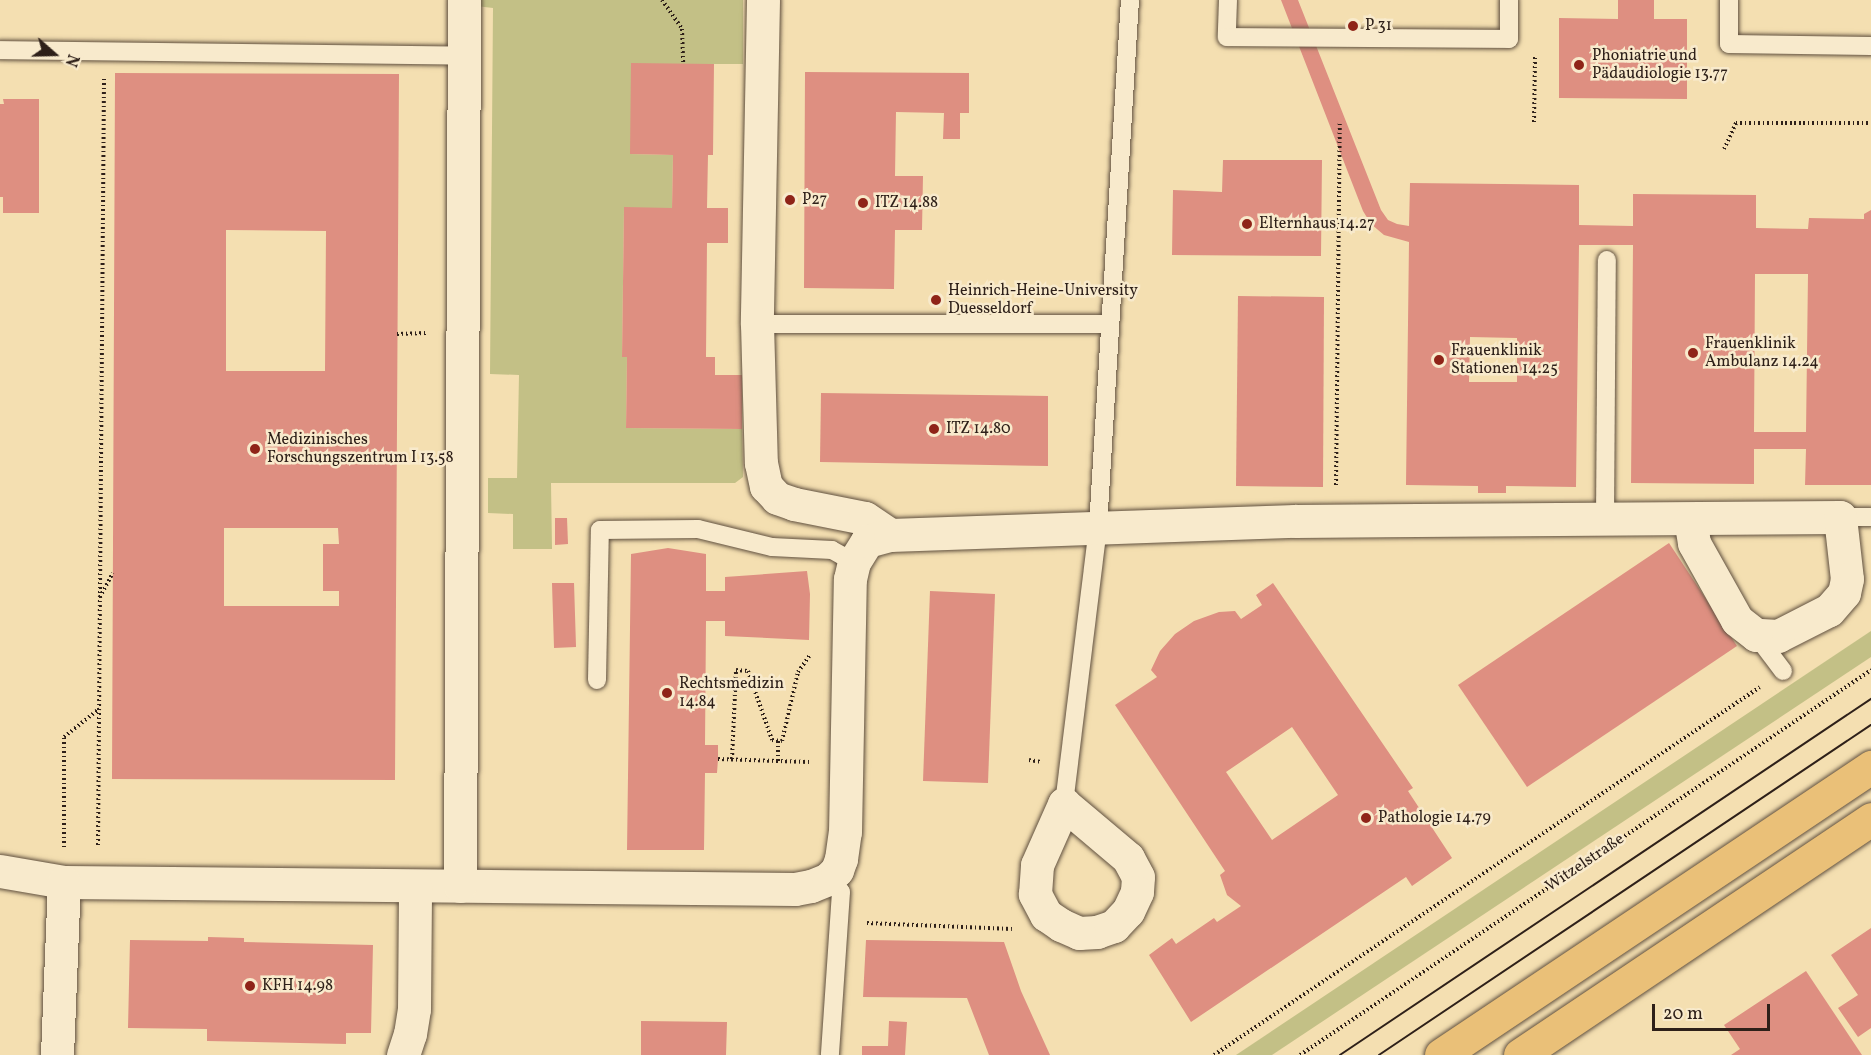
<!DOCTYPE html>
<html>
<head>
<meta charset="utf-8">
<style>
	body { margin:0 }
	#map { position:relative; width:1871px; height:1055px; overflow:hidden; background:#f4dfb1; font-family:Vollkorn,serif }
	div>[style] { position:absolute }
	.green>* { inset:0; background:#c3c086 }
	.building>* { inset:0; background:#de8f81 }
	.path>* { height:4px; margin-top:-2px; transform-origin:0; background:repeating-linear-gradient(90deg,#2e2019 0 1.5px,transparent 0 4.5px) }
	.roads { filter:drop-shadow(0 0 2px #60503f) drop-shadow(0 0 2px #60503f) }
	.lane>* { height:18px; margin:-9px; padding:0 9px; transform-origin:9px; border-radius:9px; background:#f8eacc }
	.street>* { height:33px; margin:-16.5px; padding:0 16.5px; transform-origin:16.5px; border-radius:16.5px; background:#f8eacc }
	.primary>* { height:33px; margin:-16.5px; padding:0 16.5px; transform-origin:16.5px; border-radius:16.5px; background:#eac078 }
	.tram>* { height:1.5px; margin:-0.75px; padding:0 0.75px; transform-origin:0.75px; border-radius:0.75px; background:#2e2019 }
	.dots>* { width:16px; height:16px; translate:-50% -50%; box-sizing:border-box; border:3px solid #f8eacc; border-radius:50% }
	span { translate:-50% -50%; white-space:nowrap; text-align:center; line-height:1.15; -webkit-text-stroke:5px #f8eacc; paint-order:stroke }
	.poi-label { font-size:16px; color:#2e2019 }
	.left { translate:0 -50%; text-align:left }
	.street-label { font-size:16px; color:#2e2019 }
	.north { position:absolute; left:24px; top:24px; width:60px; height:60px; -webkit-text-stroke:4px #f8eacc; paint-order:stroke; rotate:110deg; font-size:16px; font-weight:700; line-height:24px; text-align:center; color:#2e2019 }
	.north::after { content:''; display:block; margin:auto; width:21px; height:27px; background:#2e2019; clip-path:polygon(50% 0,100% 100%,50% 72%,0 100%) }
	.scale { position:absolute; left:1652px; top:1004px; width:118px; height:27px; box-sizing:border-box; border:3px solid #2e2019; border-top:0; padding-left:8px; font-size:18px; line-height:21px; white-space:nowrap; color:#2e2019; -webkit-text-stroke:4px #f8eacc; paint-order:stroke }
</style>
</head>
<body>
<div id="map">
	<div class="green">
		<i style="clip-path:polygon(477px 0,743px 0,743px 64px,683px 64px,630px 154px,673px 155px,672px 208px,624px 208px,622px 356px,627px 357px,626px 428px,742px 429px,743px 477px,735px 483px,551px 483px,552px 549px,513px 549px,513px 514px,488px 513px,488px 478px,517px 478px,519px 375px,490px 374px,493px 8px,476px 6px)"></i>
		<i style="clip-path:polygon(1871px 631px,1871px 657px,1272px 1055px,1236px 1055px)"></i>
	</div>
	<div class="building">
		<i style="clip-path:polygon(evenodd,1281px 0,1298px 0,1381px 210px,1388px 220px,1397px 224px,1409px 226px,1410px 183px,1579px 185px,1579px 225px,1633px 226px,1633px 194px,1756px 195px,1756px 228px,1808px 229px,1809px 218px,1864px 219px,1864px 214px,1871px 210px,1871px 485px,1805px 485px,1806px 449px,1754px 449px,1754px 484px,1631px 483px,1633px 245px,1579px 245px,1576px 487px,1506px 486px,1506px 493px,1478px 493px,1478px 486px,1406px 485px,1409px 242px,1384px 235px,1371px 224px,1363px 211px,1281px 0,1755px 274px,1808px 274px,1806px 432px,1754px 432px,1755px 274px,1281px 0,1470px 337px,1517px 338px,1517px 382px,1469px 382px,1470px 337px)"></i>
		<i style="clip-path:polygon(1618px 0,1654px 0,1654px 19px,1687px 19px,1687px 99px,1559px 98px,1559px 18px,1618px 19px)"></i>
		<i style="clip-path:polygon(631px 63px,714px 64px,713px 155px,708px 155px,707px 208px,728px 208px,728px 243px,707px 243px,706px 357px,715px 357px,715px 375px,742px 375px,742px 429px,626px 428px,627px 357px,622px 357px,624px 207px,672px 208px,673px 155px,630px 154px)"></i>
		<i style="clip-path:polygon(805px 72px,969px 73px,969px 113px,960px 113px,960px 139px,943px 139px,944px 113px,896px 112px,895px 176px,923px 176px,922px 230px,895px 230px,894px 289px,804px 288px)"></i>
		<i style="clip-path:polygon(evenodd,115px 73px,399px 74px,395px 780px,112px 779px,115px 73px,226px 230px,326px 231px,325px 371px,226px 371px,226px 230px,115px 73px,224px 528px,338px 528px,339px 544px,323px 544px,323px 591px,339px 591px,339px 606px,224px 606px,224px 528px)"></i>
		<i style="clip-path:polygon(3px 99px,39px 99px,39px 213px,3px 213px,3px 197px,0 197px,0 104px,4px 104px)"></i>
		<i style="clip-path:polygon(1223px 160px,1322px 160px,1321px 256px,1172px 255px,1173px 190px,1222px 192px)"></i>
		<i style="clip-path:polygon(1238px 296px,1324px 297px,1323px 487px,1236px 486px)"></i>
		<i style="clip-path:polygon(821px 393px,1048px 396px,1048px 466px,820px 462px)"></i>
		<i style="clip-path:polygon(555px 518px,567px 518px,568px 544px,555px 545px)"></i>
		<i style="clip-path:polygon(1669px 543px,1737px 646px,1527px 787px,1458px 685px)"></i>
		<i style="clip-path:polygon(668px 548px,706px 554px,706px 591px,725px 591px,725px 577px,807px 571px,810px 594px,809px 640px,725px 636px,725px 621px,706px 621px,705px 745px,718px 745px,718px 759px,717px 773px,705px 773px,704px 850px,627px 850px,631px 554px)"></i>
		<i style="clip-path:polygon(552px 583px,574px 583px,576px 647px,554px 648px)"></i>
		<i style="clip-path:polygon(evenodd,1273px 583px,1413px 788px,1408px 791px,1452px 858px,1412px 886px,1406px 877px,1191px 1022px,1149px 955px,1172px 938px,1176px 944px,1214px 918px,1217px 922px,1241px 906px,1227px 895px,1220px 875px,1225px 871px,1115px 705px,1157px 677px,1151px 670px,1160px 651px,1175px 634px,1194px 621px,1219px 612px,1235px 611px,1241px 619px,1262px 605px,1256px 595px,1273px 583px,1292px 727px,1338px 795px,1272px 840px,1226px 772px,1292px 727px)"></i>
		<i style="clip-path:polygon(930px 591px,995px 594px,988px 783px,923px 781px)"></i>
		<i style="clip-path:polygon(1871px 928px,1871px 1028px,1858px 1037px,1838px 1008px,1858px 995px,1831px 955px)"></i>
		<i style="clip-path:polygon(208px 937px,244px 938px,244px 942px,373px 945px,371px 1033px,346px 1033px,346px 1044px,207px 1041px,207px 1029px,128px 1028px,130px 940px,208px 941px)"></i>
		<i style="clip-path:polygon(866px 940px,1004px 942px,1021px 991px,1050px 1055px,989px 1055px,967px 998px,863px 997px)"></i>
		<i style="clip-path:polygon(1806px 971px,1862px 1055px,1731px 1055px,1740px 1049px,1724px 1025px)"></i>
		<i style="clip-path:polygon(641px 1021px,727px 1022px,726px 1055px,641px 1055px)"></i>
		<i style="clip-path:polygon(889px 1021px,907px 1022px,905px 1055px,862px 1055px,862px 1046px,888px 1046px)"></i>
	</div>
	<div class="path">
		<i style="left:662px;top:0;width:35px;rotate:55deg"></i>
		<i style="left:682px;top:29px;width:35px;rotate:88deg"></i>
		<i style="left:1534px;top:122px;width:67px;rotate:-89.1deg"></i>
		<i style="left:1724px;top:149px;width:29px;rotate:-65deg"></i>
		<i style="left:1736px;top:123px;width:135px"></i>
		<i style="left:397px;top:334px;width:29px;rotate:-2deg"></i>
		<i style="left:1336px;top:485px;width:362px;rotate:-89.4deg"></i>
		<i style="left:100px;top:597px;width:27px;rotate:-62deg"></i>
		<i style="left:778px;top:741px;width:20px;rotate:90deg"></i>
		<i style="left:718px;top:759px;width:91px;rotate:1.9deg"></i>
		<i style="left:732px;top:759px;width:89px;rotate:-87.4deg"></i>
		<i style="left:736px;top:670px;width:12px;rotate:5deg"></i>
		<i style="left:748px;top:671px;width:73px;rotate:70.8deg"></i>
		<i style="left:772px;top:740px;width:10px;rotate:6deg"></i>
		<i style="left:782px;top:741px;width:71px;rotate:-76.9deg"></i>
		<i style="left:798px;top:672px;width:21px;rotate:-55deg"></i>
		<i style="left:1029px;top:760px;width:12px;rotate:9deg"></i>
		<i style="left:98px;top:845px;width:766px;rotate:-89.55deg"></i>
		<i style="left:64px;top:847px;width:110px;rotate:-90deg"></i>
		<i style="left:64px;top:737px;width:45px;rotate:-38.7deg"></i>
		<i style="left:867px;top:923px;width:145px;rotate:2.4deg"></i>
		<i style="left:1214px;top:1055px;width:658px;rotate:-33.98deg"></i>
		<i style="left:1300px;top:1055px;width:689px;rotate:-33.99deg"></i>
	</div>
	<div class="roads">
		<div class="lane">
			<i style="left:1228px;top:0;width:37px;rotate:92deg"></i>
			<i style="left:1227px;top:37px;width:282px;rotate:0.4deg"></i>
			<i style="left:1509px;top:39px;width:39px;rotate:-90deg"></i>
			<i style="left:1729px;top:0;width:44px;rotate:90deg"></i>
			<i style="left:1729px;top:44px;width:142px;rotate:0.8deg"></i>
			<i style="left:0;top:50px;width:464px;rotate:0.7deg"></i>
			<i style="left:757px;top:324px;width:351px"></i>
			<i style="left:1840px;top:517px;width:31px"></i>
			<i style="left:1605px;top:519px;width:259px;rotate:-89.6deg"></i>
			<i style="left:1756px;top:635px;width:45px;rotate:53.1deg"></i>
			<i style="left:597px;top:680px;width:150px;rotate:-88.9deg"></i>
			<i style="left:600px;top:530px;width:98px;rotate:-0.6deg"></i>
			<i style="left:698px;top:529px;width:76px;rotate:13.7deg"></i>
			<i style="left:772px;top:547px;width:60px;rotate:2.9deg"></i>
			<i style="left:832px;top:550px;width:25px;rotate:29deg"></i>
			<i style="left:1064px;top:804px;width:279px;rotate:-83deg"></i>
			<i style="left:1098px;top:527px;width:528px;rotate:-86.53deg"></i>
			<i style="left:828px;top:879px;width:18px;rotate:45deg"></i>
			<i style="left:841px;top:892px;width:163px;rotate:93.9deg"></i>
		</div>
		<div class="street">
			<i style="left:763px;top:0;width:324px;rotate:91.1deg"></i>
			<i style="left:757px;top:324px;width:139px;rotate:88.4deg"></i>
			<i style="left:761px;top:463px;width:24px;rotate:78deg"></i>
			<i style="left:766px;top:486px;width:16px;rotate:47deg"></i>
			<i style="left:777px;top:498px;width:18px;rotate:19deg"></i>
			<i style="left:794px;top:504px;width:72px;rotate:11.2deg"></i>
			<i style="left:865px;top:518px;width:30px;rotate:34deg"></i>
			<i style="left:1064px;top:804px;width:84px;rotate:40.2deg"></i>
			<i style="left:1128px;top:858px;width:21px;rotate:62deg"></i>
			<i style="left:1138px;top:877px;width:15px;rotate:94deg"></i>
			<i style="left:1137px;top:892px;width:21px;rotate:115deg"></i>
			<i style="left:1128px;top:911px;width:21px;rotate:133deg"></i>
			<i style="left:1114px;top:926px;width:18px;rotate:161deg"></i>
			<i style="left:1097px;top:932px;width:18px;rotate:177deg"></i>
			<i style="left:1079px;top:933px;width:20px;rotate:-156deg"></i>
			<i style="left:1061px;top:925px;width:18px;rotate:-146deg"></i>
			<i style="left:1046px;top:915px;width:24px;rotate:-118deg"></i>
			<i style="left:1035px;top:894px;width:29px;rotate:-86deg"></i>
			<i style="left:1037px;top:865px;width:67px;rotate:-66.1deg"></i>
			<i style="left:0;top:871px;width:65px;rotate:9.8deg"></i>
			<i style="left:64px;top:882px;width:731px;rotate:0.55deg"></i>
			<i style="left:795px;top:889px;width:16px;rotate:-11deg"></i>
			<i style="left:811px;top:886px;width:18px;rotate:-22deg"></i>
			<i style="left:828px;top:879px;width:13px;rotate:-45deg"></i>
			<i style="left:837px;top:870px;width:12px;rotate:-70deg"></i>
			<i style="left:841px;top:859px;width:27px;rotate:-82deg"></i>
			<i style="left:845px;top:832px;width:253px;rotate:-88.9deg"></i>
			<i style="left:850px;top:579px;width:17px;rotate:-77deg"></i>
			<i style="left:854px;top:562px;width:25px;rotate:-58deg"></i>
			<i style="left:867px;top:541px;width:24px;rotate:-15deg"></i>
			<i style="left:890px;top:535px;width:405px;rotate:-2deg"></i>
			<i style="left:1295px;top:521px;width:545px;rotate:-0.42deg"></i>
			<i style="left:1840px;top:517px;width:62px;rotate:83.6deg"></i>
			<i style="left:1847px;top:579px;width:14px;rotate:102deg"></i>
			<i style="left:1844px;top:593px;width:23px;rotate:131deg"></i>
			<i style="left:1829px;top:610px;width:57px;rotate:153deg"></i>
			<i style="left:1778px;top:636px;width:22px;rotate:-177deg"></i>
			<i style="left:1756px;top:635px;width:24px;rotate:-142deg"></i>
			<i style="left:1737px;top:620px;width:88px;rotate:-119.2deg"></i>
			<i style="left:1694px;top:543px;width:24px;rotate:-99deg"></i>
			<i style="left:460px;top:886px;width:886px;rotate:-89.74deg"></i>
			<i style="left:57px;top:1055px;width:173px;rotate:-87.7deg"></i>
			<i style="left:403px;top:1055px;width:22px;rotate:-72deg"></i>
			<i style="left:410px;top:1034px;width:25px;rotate:-81deg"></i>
			<i style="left:414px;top:1009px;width:123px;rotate:-89.5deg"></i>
		</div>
		<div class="primary">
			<i style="left:1441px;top:1055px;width:518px;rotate:-33.81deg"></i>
			<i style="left:1520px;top:1055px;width:423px;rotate:-33.9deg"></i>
		</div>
	</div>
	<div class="tram">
		<i style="left:1340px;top:1055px;width:639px;rotate:-33.84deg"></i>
		<i style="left:1379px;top:1055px;width:592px;rotate:-33.85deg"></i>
	</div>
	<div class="dots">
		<i style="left:1353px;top:26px;background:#8f2418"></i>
		<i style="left:1579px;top:65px;background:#8f2418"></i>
		<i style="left:790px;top:200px;background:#8f2418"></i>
		<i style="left:863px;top:203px;background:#8f2418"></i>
		<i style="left:1247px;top:224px;background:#8f2418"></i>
		<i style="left:936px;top:300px;background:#8f2418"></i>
		<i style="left:1693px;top:353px;background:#8f2418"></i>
		<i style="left:1439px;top:360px;background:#8f2418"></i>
		<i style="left:934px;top:429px;background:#8f2418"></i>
		<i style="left:255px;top:449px;background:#8f2418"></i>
		<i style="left:667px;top:693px;background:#8f2418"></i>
		<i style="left:1366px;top:818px;background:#8f2418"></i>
		<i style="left:250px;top:986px;background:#8f2418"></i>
	</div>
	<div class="poi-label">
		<span class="left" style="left:1365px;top:26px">P 31</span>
		<span class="left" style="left:1592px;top:65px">Phoniatrie und<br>Pädaudiologie 13.77</span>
		<span class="left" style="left:802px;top:200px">P27</span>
		<span class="left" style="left:875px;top:203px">ITZ 14.88</span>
		<span class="left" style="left:1259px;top:224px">Elternhaus 14.27</span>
		<span class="left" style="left:948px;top:300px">Heinrich-Heine-University<br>Duesseldorf</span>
		<span class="left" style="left:1705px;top:353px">Frauenklinik<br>Ambulanz 14.24</span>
		<span class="left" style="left:1451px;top:360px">Frauenklinik<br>Stationen 14.25</span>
		<span class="left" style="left:946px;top:429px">ITZ 14.80</span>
		<span class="left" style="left:267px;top:449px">Medizinisches<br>Forschungszentrum I 13.58</span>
		<span class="left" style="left:679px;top:693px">Rechtsmedizin<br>14.84</span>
		<span class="left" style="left:1378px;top:818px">Pathologie 14.79</span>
		<span class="left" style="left:262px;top:986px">KFH 14.98</span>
	</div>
	<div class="street-label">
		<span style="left:1585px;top:863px;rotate:-34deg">Witzelstraße</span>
	</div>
	<div class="north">N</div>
	<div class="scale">20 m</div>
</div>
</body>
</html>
